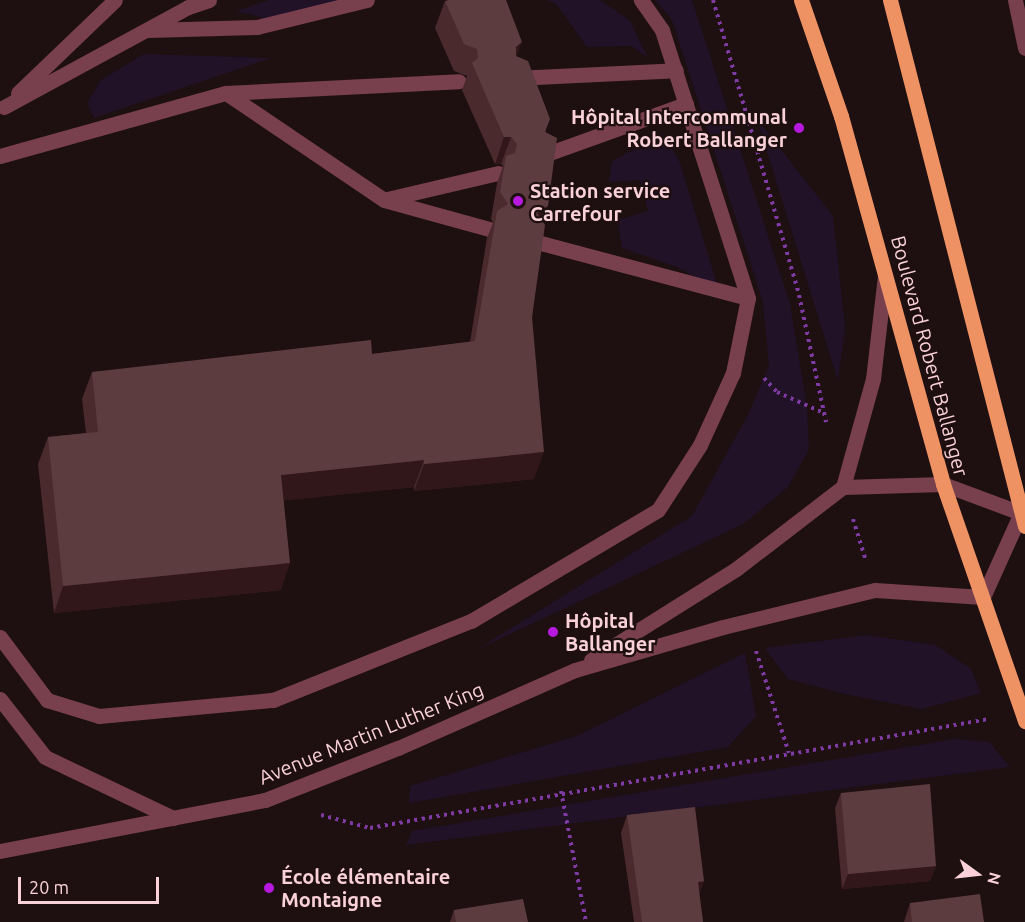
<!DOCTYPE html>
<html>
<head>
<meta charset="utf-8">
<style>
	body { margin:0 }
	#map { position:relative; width:1025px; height:922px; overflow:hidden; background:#1e0f11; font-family:Ubuntu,sans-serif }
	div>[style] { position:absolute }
	.green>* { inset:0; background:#211227 }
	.path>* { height:4px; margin-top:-2px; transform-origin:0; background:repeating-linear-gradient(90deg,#7f3ba4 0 3px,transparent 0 7.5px) }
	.minor>* { height:15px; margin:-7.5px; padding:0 7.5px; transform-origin:7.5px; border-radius:7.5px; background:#783f4d }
	.major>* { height:15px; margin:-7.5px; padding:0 7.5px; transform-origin:7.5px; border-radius:7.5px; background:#ee9264 }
	.wall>* { inset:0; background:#4a2a2d }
	.shaded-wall>* { inset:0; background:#31171a }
	.building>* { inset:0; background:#5d3c3f }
	.dots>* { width:16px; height:16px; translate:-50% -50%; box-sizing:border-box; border:3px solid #1e0f11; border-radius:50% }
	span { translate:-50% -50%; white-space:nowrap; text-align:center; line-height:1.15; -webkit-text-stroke:4.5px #1e0f11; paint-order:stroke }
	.poi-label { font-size:20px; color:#fad1d8; font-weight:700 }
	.right { translate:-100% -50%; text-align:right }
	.left { translate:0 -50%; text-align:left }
	.street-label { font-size:20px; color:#fad1d8 }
	.north { position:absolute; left:947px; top:844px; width:60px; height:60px; -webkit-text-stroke:4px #1e0f11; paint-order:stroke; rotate:105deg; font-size:16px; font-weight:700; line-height:24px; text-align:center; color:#fad1d8 }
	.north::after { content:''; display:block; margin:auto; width:21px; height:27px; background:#fad1d8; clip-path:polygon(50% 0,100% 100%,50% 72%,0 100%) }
	.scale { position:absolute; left:18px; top:877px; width:141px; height:27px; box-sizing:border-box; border:3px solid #fad1d8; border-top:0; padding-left:8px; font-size:18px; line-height:21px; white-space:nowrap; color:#fad1d8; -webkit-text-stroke:4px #1e0f11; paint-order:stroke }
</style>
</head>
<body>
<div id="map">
	<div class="green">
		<i style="clip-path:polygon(269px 0,359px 0,280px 22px,236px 11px)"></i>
		<i style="clip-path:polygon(547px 0,600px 0,630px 21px,648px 58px,632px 46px,587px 47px,557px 5px)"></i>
		<i style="clip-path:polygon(655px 0,692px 0,790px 304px,807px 408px,809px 449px,788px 487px,743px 524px,476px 650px,692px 516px,749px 413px,769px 366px,763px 302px,672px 20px)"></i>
		<i style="clip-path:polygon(144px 54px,271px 58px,94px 118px,87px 103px,101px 80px)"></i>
		<i style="clip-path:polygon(757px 119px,833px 216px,845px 328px,838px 381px)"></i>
		<i style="clip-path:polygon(664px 134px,680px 163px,719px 291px,677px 267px,622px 248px,618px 220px,648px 211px,640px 180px,609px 182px,612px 161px)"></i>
		<i style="clip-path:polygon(866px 635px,935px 645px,971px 669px,981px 693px,922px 709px,845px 694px,788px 679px,765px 648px)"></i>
		<i style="clip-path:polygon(745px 653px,756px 716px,728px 747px,409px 803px,410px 786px,577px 736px)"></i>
		<i style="clip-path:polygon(955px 739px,989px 742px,1010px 767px,406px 845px,412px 831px)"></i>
	</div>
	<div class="path">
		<i style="left:713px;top:0;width:307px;rotate:73.7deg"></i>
		<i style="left:799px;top:295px;width:130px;rotate:78deg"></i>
		<i style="left:764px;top:378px;width:19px;rotate:47deg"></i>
		<i style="left:777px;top:392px;width:51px;rotate:24.1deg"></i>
		<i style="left:853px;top:519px;width:44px;rotate:72.8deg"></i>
		<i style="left:756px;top:651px;width:107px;rotate:72.1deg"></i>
		<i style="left:561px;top:791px;width:133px;rotate:79.2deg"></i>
		<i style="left:321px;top:815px;width:51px;rotate:14.9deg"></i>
		<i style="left:370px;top:828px;width:629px;rotate:-9.99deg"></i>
	</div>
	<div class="minor">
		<i style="left:1015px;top:0;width:49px;rotate:78.2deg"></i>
		<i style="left:148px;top:30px;width:109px;rotate:-1.6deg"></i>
		<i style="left:257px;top:27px;width:113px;rotate:-13.8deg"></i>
		<i style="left:515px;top:78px;width:161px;rotate:-2.8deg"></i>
		<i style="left:18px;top:93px;width:134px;rotate:-43.8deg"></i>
		<i style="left:226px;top:93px;width:233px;rotate:-2.9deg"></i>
		<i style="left:4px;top:107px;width:209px;rotate:-28.5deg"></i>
		<i style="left:188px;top:7px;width:22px;rotate:-18deg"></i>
		<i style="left:544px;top:155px;width:151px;rotate:-19.8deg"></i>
		<i style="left:0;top:156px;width:235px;rotate:-15.6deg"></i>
		<i style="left:226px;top:93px;width:191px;rotate:34.1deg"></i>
		<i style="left:384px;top:200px;width:109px;rotate:15.4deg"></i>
		<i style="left:387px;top:199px;width:114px;rotate:-13.2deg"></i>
		<i style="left:537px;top:242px;width:218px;rotate:14.9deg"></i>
		<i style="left:843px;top:487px;width:112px;rotate:-74.5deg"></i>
		<i style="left:873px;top:379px;width:104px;rotate:-83.4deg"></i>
		<i style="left:0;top:637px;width:79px;rotate:53.3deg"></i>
		<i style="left:47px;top:700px;width:54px;rotate:17.1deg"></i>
		<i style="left:99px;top:716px;width:175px;rotate:-5.3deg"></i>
		<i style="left:273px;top:700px;width:213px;rotate:-21.8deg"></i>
		<i style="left:471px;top:621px;width:217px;rotate:-30.7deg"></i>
		<i style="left:658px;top:510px;width:77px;rotate:-57.1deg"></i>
		<i style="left:700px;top:445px;width:79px;rotate:-65.4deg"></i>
		<i style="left:733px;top:373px;width:76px;rotate:-78.7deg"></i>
		<i style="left:748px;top:298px;width:281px;rotate:-107.8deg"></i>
		<i style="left:662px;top:30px;width:37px;rotate:-125deg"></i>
		<i style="left:591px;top:660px;width:171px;rotate:-32.1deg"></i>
		<i style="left:736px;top:569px;width:135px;rotate:-37.5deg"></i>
		<i style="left:843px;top:487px;width:100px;rotate:-1.7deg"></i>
		<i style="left:943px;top:484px;width:83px;rotate:20.4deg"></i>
		<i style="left:0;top:699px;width:73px;rotate:52.2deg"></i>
		<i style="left:45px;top:757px;width:142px;rotate:25.5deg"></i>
		<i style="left:0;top:851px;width:270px;rotate:-10.9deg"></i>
		<i style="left:265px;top:800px;width:143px;rotate:-21.4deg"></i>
		<i style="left:398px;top:748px;width:193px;rotate:-23.8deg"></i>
		<i style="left:575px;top:670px;width:154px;rotate:-16.2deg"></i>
		<i style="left:723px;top:627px;width:156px;rotate:-13.7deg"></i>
		<i style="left:875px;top:590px;width:108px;rotate:3.7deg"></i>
		<i style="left:983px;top:597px;width:92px;rotate:-65.7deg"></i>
	</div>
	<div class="major">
		<i style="left:801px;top:0;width:123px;rotate:71deg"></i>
		<i style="left:841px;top:116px;width:382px;rotate:74.5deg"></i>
		<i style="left:943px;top:484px;width:251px;rotate:70.9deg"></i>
		<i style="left:890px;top:0;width:543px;rotate:75.61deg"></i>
	</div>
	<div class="wall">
		<i style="clip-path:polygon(445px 1px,517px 56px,546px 132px,543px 221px,532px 317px,534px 479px,414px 491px,414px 487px,284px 500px,281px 590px,54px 613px,38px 464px,48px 437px,86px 433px,82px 399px,92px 372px,372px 354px,470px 342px,487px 238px,493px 223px,491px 219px,497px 183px,503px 166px,501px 164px,495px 164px,462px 90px,467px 76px,454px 71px,435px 28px)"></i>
		<i style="clip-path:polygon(841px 793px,936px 866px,930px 881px,842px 889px,835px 808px)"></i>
		<i style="clip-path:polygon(627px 815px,704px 881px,699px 894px,703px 922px,634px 922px,621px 833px)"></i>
		<i style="clip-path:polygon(910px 903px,984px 922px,904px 922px)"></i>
		<i style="clip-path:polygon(454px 910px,528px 922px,450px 922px)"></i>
	</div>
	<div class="shaded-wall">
		<i style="clip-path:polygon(522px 42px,512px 69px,516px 47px)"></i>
		<i style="clip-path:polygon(504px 137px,511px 137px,501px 164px,495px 164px)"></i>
		<i style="clip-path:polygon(548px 206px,538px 232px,537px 213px)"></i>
		<i style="clip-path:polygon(544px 452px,534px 479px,414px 491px,424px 464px)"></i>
		<i style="clip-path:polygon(424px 460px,414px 487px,271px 502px,281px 475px)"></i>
		<i style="clip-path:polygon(290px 563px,281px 590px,54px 613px,63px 586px)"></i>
		<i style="clip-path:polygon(936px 866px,930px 881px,842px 889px,848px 874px)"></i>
		<i style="clip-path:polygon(704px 881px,698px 898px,698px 882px)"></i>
	</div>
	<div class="building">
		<i style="clip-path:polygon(449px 0,506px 0,522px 42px,516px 47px,516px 56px,528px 61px,550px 119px,545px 132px,557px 138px,548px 206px,537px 213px,545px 225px,532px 317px,544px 452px,424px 464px,424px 460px,281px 475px,290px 563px,63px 586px,48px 437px,98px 432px,92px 372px,371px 340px,372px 354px,475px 341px,497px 211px,508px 204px,500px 192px,506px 156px,515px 153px,517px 144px,511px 137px,504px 137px,472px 63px,478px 58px,477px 49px,464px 44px,445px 1px)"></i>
		<i style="clip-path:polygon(930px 784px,936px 866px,848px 874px,841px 793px)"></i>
		<i style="clip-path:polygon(695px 807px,704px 881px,698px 882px,703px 922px,642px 922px,627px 815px)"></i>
		<i style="clip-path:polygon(980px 894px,984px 922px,912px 922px,910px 903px)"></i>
		<i style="clip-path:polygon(523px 899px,528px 922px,456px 922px,454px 910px)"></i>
	</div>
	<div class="dots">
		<i style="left:799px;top:128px;background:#b819de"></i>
		<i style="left:518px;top:201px;background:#b819de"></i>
		<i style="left:553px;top:632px;background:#b819de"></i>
		<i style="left:269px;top:888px;background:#b819de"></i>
	</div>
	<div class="poi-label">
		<span class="right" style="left:787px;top:128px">Hôpital Intercommunal<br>Robert Ballanger</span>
		<span class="left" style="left:530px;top:202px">Station service<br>Carrefour</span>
		<span class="left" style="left:565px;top:632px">Hôpital<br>Ballanger</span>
		<span class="left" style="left:281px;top:888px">École élémentaire<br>Montaigne</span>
	</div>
	<div class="street-label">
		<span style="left:930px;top:356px;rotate:75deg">Boulevard Robert Ballanger</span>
		<span style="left:371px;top:733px;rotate:-22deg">Avenue Martin Luther King</span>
	</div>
	<div class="north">N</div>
	<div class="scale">20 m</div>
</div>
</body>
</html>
